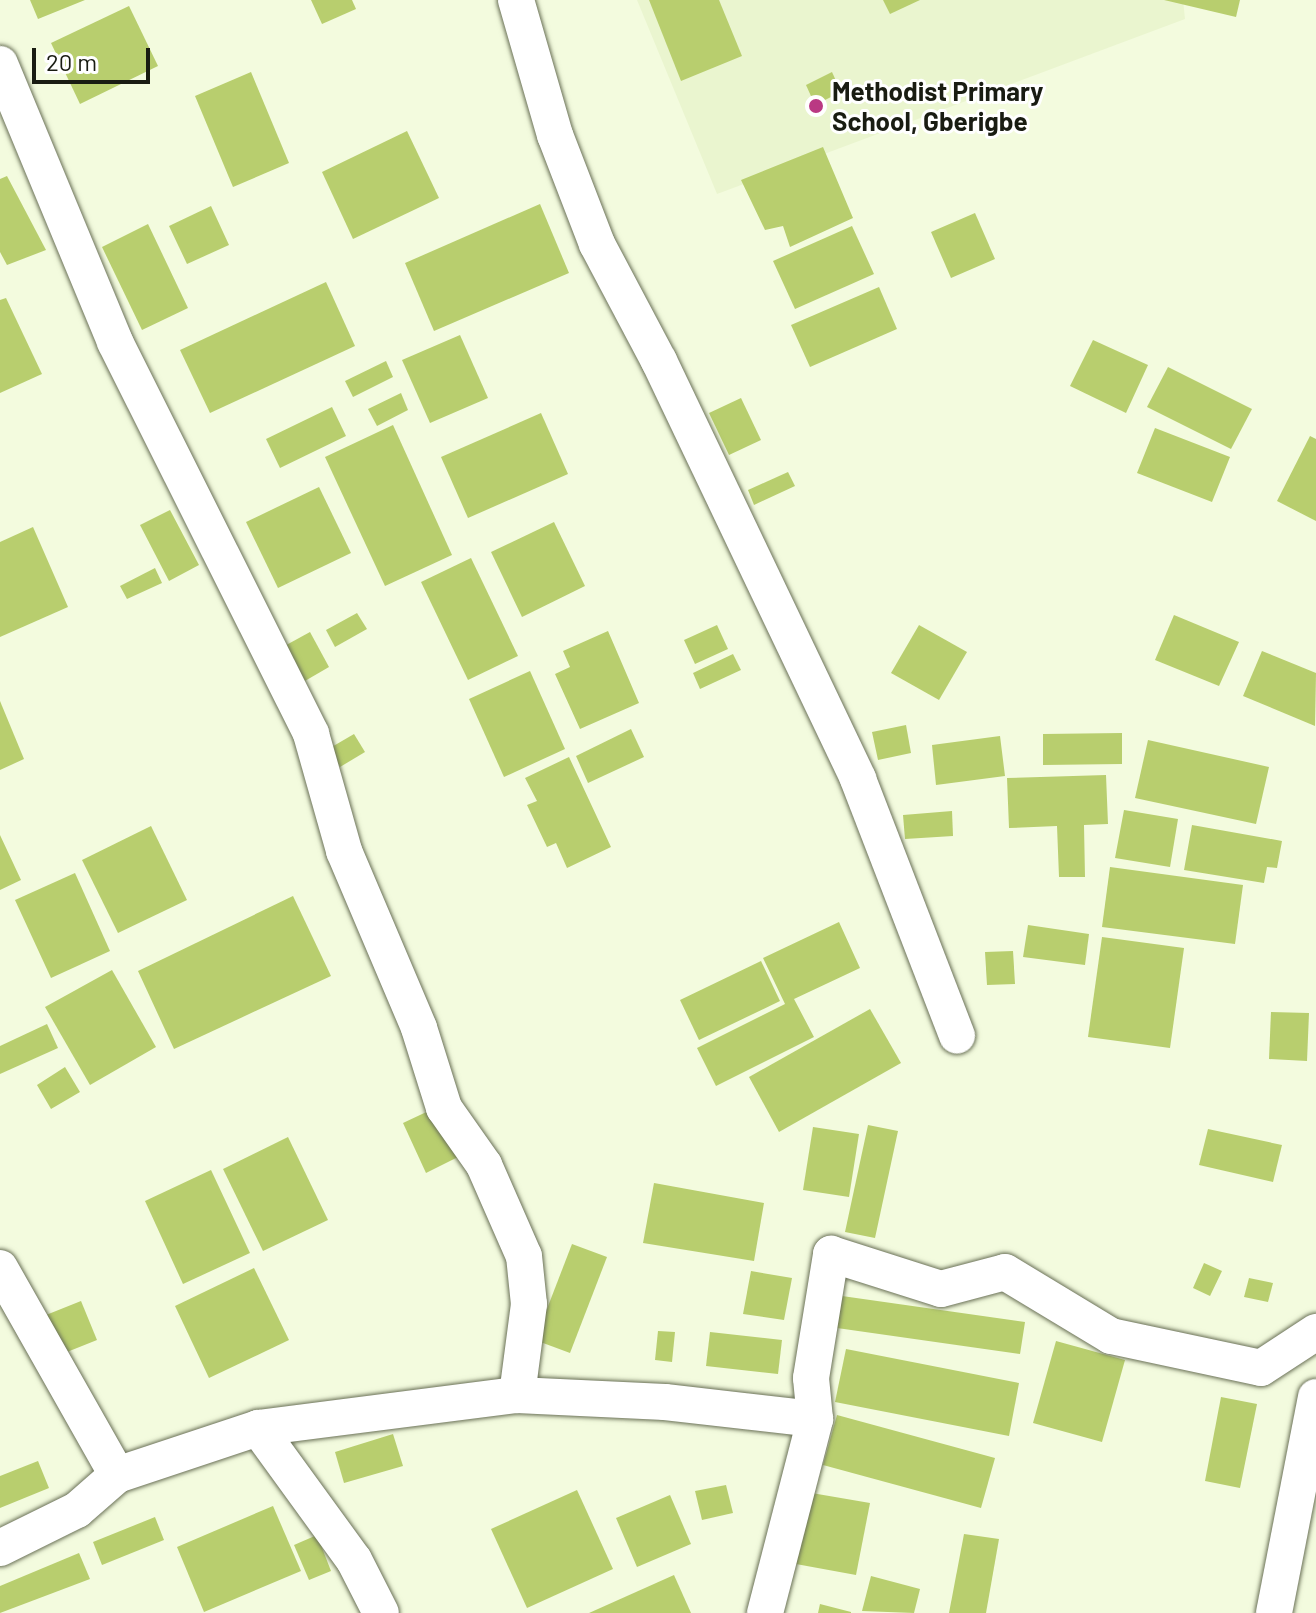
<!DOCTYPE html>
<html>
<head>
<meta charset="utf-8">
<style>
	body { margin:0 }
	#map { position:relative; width:1316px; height:1613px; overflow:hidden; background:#f3fbde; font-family:Barlow,sans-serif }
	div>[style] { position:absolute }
	.built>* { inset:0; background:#eaf5cf }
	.building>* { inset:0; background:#b8ce6e }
	.roads { filter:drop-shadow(0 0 2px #6a7157) drop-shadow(0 0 2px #6a7157) }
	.street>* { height:36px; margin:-18px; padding:0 18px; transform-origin:18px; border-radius:18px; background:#fff }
	.dots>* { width:22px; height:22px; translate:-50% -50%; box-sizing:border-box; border:4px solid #fff; border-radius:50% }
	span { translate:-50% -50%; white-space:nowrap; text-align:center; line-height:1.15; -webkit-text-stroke:6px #fff; paint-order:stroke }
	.poi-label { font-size:26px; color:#191c12; font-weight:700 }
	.left { translate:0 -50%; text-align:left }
	.scale { position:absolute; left:32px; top:48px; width:118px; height:36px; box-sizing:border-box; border:4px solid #191c12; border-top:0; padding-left:10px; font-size:24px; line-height:28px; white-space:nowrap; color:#191c12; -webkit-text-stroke:6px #fff; paint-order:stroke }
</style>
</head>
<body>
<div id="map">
	<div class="built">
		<i style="clip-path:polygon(637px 0,1183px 0,1185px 19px,717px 194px)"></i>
	</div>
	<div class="building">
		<i style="clip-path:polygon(30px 0,85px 0,38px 19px)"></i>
		<i style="clip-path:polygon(311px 0,352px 0,356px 9px,322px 24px)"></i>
		<i style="clip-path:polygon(649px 0,719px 0,742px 56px,681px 81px)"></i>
		<i style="clip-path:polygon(883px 0,920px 0,890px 14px)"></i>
		<i style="clip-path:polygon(1164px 0,1240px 0,1236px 17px)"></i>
		<i style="clip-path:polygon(129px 6px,158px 66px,80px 104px,51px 43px)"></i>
		<i style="clip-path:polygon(251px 72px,289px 163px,233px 187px,195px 96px)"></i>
		<i style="clip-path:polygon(832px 72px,841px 92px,815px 105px,806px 85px)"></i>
		<i style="clip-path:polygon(407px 131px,439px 198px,353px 239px,322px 172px)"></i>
		<i style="clip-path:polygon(823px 147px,853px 218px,790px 247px,783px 226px,765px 230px,741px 180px)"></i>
		<i style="clip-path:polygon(7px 176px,46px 250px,7px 265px,0 252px,0 179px)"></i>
		<i style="clip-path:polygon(540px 204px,569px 273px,434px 331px,405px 263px)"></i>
		<i style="clip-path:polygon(211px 206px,229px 245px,187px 264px,169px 226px)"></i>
		<i style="clip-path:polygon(975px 213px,995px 259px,951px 278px,931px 232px)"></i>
		<i style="clip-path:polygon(148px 224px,188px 308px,142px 330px,102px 247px)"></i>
		<i style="clip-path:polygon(852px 226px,874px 274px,795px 309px,773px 261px)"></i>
		<i style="clip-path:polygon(326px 282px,355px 346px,210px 413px,180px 350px)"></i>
		<i style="clip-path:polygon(879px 287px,897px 329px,810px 367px,791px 325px)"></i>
		<i style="clip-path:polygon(6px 298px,42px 374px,0 393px,0 300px)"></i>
		<i style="clip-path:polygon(460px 335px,488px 398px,430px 423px,402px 360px)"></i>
		<i style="clip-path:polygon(1093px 340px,1148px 365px,1126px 413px,1070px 386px)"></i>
		<i style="clip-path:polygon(386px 361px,393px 377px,353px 397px,345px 381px)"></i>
		<i style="clip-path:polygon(1168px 367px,1252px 409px,1231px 449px,1147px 407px)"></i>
		<i style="clip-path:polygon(401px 393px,408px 410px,377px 426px,368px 409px)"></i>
		<i style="clip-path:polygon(741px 398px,761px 440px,729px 455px,709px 413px)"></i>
		<i style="clip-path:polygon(332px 407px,346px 436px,280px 468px,266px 439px)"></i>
		<i style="clip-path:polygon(541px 413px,568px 474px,468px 518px,441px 457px)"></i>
		<i style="clip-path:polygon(393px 425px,452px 555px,385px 586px,325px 457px)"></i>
		<i style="clip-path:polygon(1155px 428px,1230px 457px,1212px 502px,1137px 473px)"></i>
		<i style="clip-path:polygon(1310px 436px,1316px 439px,1316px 521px,1277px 501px)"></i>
		<i style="clip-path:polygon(788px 472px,795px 486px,754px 505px,748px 490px)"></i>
		<i style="clip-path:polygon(319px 487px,351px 553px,278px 588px,246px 522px)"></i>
		<i style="clip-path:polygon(170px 510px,199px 565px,169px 581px,140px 525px)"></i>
		<i style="clip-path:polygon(554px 522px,585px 586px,522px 617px,491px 552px)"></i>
		<i style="clip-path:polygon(33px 527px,68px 607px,0 637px,0 542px)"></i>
		<i style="clip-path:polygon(471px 558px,518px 656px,468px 680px,421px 582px)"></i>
		<i style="clip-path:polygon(155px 568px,162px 583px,127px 599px,120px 586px)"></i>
		<i style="clip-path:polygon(357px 613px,367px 629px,335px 647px,326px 630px)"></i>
		<i style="clip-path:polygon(1174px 615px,1239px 642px,1219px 686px,1155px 660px)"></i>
		<i style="clip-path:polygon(717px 625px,728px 649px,695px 664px,684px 640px)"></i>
		<i style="clip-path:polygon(919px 625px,967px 652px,939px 700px,891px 673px)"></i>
		<i style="clip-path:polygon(608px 631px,639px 703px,580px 729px,555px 674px,570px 667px,563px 651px)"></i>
		<i style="clip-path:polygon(310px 632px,329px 667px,298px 685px,279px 649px)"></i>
		<i style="clip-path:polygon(1262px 651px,1316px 673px,1315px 726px,1243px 696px)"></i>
		<i style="clip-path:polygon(733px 654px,741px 670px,700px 689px,693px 673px)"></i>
		<i style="clip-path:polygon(530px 671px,565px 749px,504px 777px,469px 699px)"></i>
		<i style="clip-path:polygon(0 701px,24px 759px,0 770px)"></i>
		<i style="clip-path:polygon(906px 725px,911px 753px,878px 760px,872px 732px)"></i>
		<i style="clip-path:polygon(631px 729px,644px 757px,588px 783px,576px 756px)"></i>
		<i style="clip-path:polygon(1122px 733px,1122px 764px,1043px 765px,1043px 734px)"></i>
		<i style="clip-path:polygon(354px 734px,365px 752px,340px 767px,330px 748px)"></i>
		<i style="clip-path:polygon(1000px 736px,1005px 776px,936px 785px,932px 745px)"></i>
		<i style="clip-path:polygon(1148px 740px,1269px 767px,1256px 824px,1135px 798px)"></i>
		<i style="clip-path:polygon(569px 757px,611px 847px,567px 868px,556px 843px,547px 847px,527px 805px,537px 801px,525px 778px)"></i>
		<i style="clip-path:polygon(1106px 775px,1108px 824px,1084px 825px,1085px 877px,1059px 877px,1057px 826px,1009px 828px,1007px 778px)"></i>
		<i style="clip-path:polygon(1124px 810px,1178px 819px,1170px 867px,1115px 858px)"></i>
		<i style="clip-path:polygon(952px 811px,953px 836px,905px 839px,903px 815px)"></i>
		<i style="clip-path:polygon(1192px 825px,1282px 841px,1277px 868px,1267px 867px,1264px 883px,1184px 870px)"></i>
		<i style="clip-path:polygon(151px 826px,187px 900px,118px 933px,82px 860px)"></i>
		<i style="clip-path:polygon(0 835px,21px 880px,0 890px)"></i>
		<i style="clip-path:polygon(1110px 867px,1243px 885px,1235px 944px,1102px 927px)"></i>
		<i style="clip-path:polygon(75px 873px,110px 951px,51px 978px,15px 900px)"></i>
		<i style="clip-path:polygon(293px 896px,331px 976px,174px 1049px,138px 971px)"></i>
		<i style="clip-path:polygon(839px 922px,860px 968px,794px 999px,814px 1037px,716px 1086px,697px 1048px,785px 1004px,763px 958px)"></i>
		<i style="clip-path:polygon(1028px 925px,1089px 934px,1085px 965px,1023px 957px)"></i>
		<i style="clip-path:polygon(1102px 937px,1184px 948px,1170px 1048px,1088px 1037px)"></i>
		<i style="clip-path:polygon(1013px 951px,1015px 984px,987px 985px,985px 952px)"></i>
		<i style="clip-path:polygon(761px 961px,780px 1001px,699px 1040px,680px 1000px)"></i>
		<i style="clip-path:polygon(112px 970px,156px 1047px,90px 1085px,45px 1007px)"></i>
		<i style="clip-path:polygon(870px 1009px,901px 1063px,779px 1132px,749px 1077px)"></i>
		<i style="clip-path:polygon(1271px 1012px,1309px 1013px,1307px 1061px,1269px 1059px)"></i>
		<i style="clip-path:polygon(47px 1024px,58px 1048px,0 1074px,0 1046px)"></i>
		<i style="clip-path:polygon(65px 1067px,80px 1092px,51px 1109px,37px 1085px)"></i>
		<i style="clip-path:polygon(437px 1107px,460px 1156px,426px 1173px,403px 1123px)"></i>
		<i style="clip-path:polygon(868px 1125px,898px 1131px,875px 1238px,845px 1232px)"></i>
		<i style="clip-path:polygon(813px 1127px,859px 1134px,849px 1197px,803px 1190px)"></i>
		<i style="clip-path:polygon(1208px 1129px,1282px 1145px,1273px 1182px,1199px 1165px)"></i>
		<i style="clip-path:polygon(288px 1137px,328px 1220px,263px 1251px,223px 1169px)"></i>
		<i style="clip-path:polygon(211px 1170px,250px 1253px,183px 1284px,145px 1201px)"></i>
		<i style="clip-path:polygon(654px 1183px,764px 1203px,754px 1261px,643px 1243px)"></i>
		<i style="clip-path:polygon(572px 1244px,607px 1257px,570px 1353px,535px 1340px)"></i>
		<i style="clip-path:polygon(1204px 1263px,1222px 1271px,1210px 1296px,1193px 1288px)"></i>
		<i style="clip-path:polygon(254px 1268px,289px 1340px,209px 1378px,175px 1306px)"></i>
		<i style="clip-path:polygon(751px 1271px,792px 1278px,784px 1320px,743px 1314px)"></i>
		<i style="clip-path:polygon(1249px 1278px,1273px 1283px,1268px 1302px,1244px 1297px)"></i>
		<i style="clip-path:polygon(842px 1296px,1025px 1322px,1020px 1354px,837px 1328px)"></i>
		<i style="clip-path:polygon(81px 1301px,97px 1340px,57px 1356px,41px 1317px)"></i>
		<i style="clip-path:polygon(658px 1331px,675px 1332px,672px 1362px,655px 1360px)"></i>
		<i style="clip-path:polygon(710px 1332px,782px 1340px,778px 1374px,706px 1366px)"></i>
		<i style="clip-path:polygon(1056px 1341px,1125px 1360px,1102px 1442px,1033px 1423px)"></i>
		<i style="clip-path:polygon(846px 1349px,1019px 1383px,1009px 1436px,835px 1402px)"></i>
		<i style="clip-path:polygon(1221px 1397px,1257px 1404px,1240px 1488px,1205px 1481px)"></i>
		<i style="clip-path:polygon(837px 1415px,995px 1458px,981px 1508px,823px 1465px)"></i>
		<i style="clip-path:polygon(393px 1434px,403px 1466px,344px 1483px,335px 1452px)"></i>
		<i style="clip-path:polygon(38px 1461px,49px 1488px,0 1508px,0 1476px)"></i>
		<i style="clip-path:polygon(726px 1485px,733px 1513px,702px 1520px,695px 1491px)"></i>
		<i style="clip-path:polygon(577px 1490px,613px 1569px,527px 1608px,491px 1529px)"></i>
		<i style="clip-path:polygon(800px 1491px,870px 1503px,856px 1575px,785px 1562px)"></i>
		<i style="clip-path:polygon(670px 1495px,691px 1544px,637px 1567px,616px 1518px)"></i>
		<i style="clip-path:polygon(273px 1506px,301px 1571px,204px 1612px,177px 1547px)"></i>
		<i style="clip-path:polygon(155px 1517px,164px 1540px,102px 1565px,93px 1542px)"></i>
		<i style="clip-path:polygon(964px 1534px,999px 1539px,986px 1613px,949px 1613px)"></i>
		<i style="clip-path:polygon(317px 1535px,331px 1571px,309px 1580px,294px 1545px)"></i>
		<i style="clip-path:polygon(79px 1553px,90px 1579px,0 1613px,0 1586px)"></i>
		<i style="clip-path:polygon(674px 1575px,691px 1613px,589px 1613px)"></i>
		<i style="clip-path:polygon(871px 1576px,920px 1589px,914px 1613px,862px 1611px)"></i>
		<i style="clip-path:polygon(820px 1604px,851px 1612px,851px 1613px,818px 1613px)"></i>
	</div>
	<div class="roads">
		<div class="street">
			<i style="left:516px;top:0;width:141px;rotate:73.9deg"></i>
			<i style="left:555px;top:135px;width:117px;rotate:68.9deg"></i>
			<i style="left:597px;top:244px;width:132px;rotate:62.1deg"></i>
			<i style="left:659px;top:361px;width:463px;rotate:64.5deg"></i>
			<i style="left:858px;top:779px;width:275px;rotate:68.9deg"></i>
			<i style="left:0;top:64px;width:301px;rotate:67.5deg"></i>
			<i style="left:115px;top:342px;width:438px;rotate:63.4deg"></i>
			<i style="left:311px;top:734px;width:122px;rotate:74.2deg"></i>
			<i style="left:344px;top:851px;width:192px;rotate:67deg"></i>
			<i style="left:419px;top:1028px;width:84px;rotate:72.6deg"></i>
			<i style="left:444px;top:1108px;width:70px;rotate:54.9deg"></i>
			<i style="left:484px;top:1165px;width:99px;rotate:66.3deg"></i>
			<i style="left:524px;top:1256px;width:48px;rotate:84.1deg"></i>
			<i style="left:529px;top:1304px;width:92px;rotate:97.5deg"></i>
			<i style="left:0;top:1268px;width:238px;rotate:60.5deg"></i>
			<i style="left:258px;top:1428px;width:163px;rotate:54deg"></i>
			<i style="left:354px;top:1560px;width:59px;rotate:63deg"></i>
			<i style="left:0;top:1548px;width:86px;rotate:-26.3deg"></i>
			<i style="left:77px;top:1510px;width:53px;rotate:-41.2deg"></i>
			<i style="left:117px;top:1475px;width:149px;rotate:-18.4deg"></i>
			<i style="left:258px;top:1428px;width:261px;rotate:-7.3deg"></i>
			<i style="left:517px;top:1395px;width:148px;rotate:2.7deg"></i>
			<i style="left:665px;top:1402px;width:151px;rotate:6.5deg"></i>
			<i style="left:815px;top:1419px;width:41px;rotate:-95.6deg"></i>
			<i style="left:811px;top:1378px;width:126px;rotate:-80.8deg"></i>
			<i style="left:831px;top:1254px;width:115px;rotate:17.7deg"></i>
			<i style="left:941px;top:1289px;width:66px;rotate:-14.9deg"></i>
			<i style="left:1005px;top:1272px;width:124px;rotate:31.1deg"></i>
			<i style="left:1111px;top:1336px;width:153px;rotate:12deg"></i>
			<i style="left:1261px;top:1368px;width:66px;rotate:-33.2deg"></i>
			<i style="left:765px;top:1613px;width:200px;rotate:-75.5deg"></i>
			<i style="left:1274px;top:1613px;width:220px;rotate:-79deg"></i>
		</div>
	</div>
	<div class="dots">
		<i style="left:816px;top:106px;background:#ba3983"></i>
	</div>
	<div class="poi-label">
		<span class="left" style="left:832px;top:106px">Methodist Primary<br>School, Gberigbe</span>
	</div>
	<div class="scale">20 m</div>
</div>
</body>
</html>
